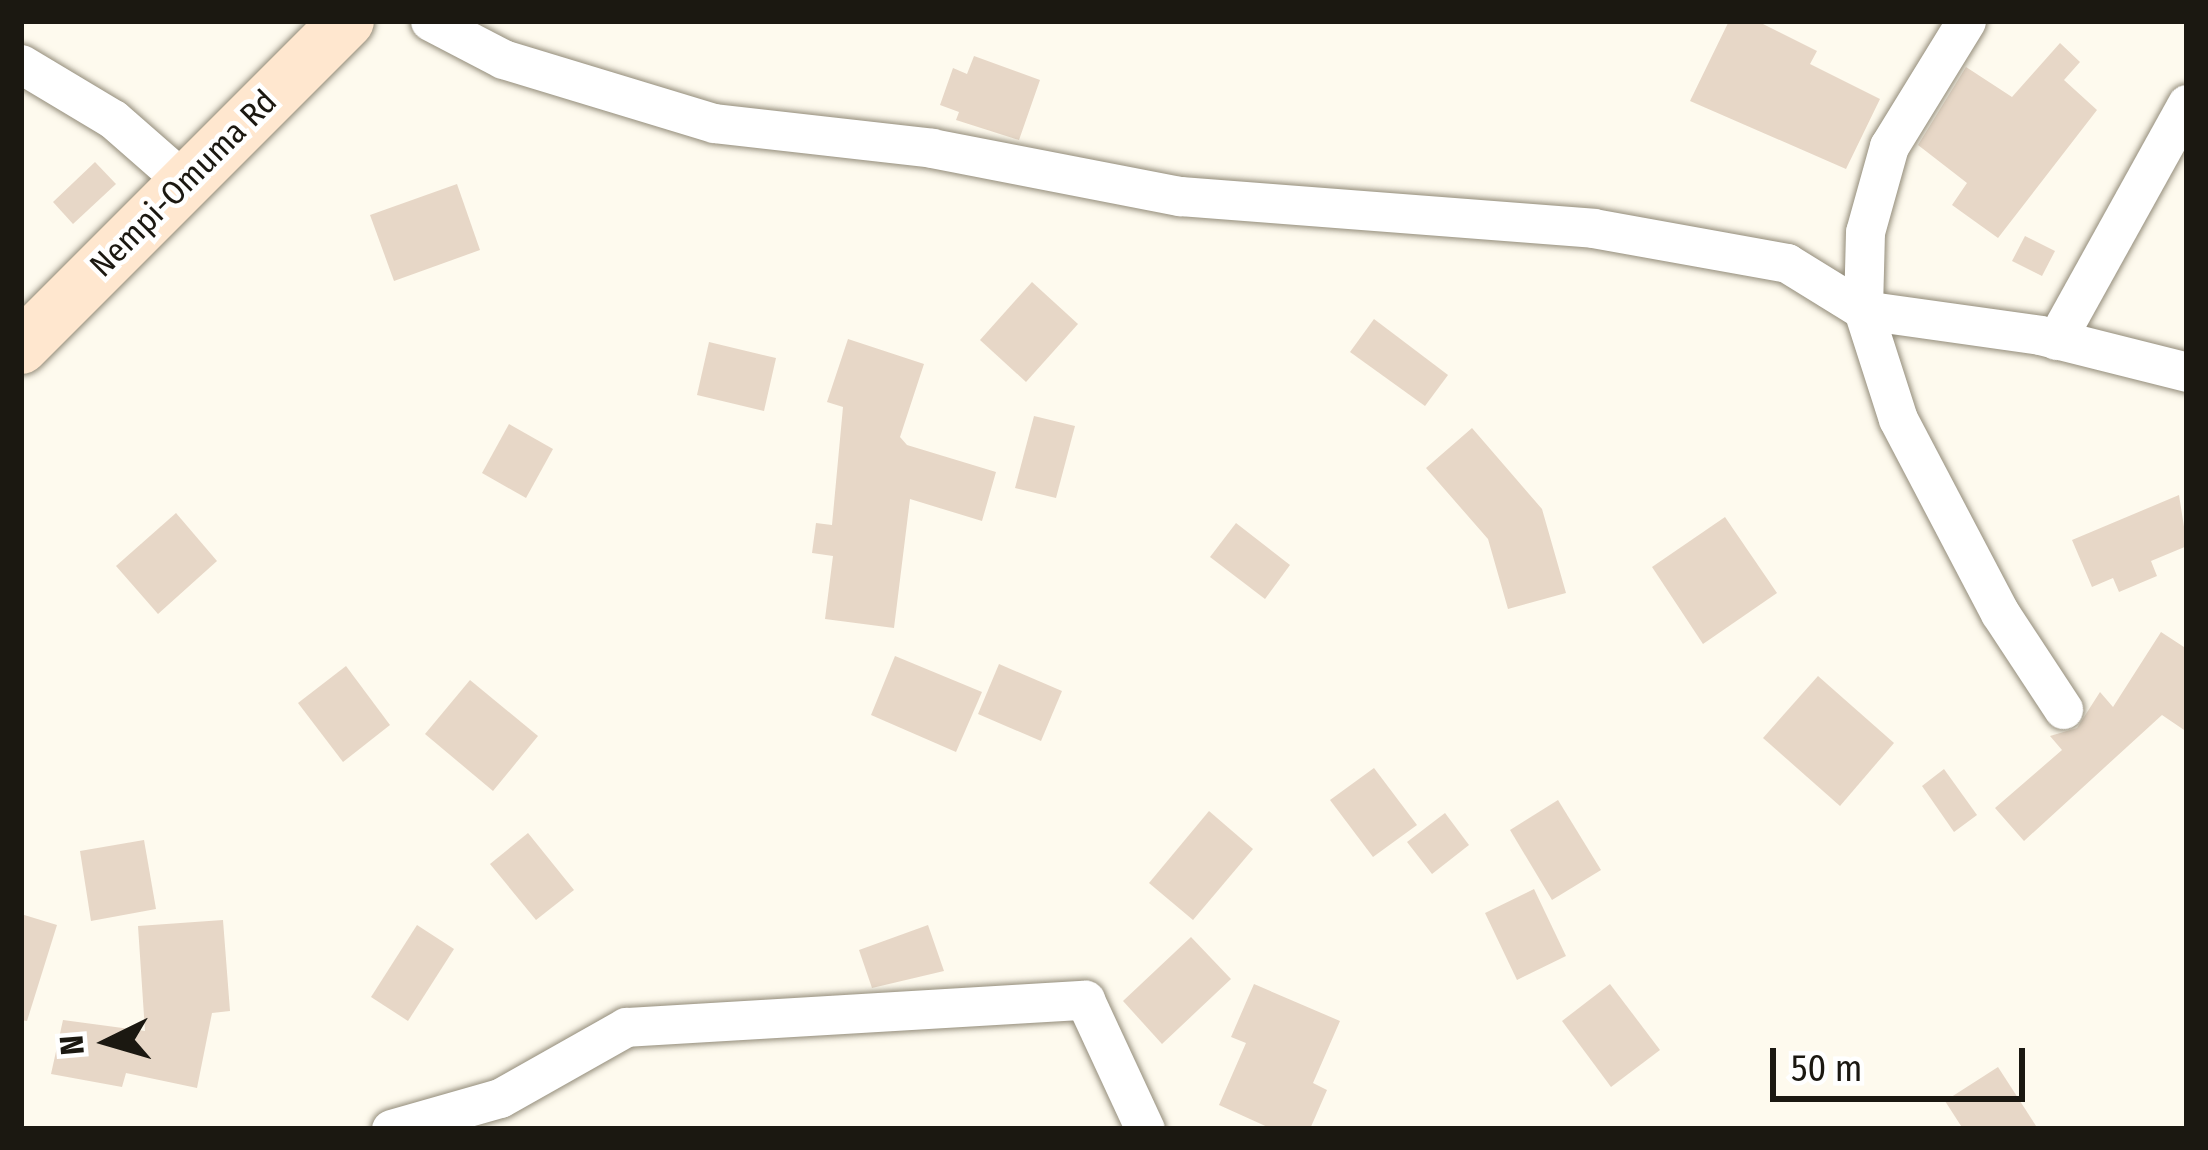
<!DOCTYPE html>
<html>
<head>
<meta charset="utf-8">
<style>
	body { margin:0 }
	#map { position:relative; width:2208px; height:1150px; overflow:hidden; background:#fefaee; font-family:"Fira Sans Condensed",sans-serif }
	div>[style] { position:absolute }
	.building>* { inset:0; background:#e7d7c7 }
	.roads { filter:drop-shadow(0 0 3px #938c7a) drop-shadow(0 0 3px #938c7a) }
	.street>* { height:39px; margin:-19.5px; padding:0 19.5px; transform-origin:19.5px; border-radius:19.5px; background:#fff }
	.secondary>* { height:54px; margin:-27px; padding:0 27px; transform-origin:27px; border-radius:27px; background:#ffe7cf }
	span { translate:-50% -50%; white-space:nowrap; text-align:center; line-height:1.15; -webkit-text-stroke:9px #fff; paint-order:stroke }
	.street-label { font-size:33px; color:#1b1811 }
	.frame { position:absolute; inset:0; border:24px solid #1b1811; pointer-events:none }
	.north { position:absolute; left:48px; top:982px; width:120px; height:120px; -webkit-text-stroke:9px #fff; paint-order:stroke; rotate:265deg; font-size:33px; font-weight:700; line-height:48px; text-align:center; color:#1b1811 }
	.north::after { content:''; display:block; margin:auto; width:42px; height:54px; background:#1b1811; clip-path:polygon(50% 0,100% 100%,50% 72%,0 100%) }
	.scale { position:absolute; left:1770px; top:1048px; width:255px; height:54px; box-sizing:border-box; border:6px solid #1b1811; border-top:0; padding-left:15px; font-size:36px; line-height:42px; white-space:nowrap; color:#1b1811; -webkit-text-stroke:9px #fff; paint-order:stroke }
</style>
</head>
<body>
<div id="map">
	<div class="building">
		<i style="clip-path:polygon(1729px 21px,1757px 21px,1817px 51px,1810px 64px,1880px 99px,1846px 169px,1690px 101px)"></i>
		<i style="clip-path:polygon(2060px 43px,2080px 62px,2064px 80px,2097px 110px,1998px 238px,1952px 205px,1967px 183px,1918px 145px,1966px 67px,2012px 97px)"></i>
		<i style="clip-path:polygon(974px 56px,1040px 80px,1019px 140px,956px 120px,959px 112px,940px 105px,953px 68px,967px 74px)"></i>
		<i style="clip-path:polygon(95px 162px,116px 184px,73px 224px,53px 202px)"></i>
		<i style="clip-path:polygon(457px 184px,480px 250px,394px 281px,370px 215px)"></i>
		<i style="clip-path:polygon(2025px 236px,2055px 251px,2042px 276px,2012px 261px)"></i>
		<i style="clip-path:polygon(1032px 282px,1078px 324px,1026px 382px,980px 340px)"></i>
		<i style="clip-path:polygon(1374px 319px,1448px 375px,1425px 406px,1350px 352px)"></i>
		<i style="clip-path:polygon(848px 339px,924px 364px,900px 437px,907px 445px,996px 472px,982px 521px,910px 499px,894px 628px,825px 619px,833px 556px,812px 553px,816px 523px,832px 525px,843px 407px,827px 402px)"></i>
		<i style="clip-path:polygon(709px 342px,776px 358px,764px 411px,697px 395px)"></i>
		<i style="clip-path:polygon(1034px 416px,1075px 426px,1056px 498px,1015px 488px)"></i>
		<i style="clip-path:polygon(509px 424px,553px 449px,526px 498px,482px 473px)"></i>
		<i style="clip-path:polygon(1472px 428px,1542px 509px,1566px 593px,1508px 609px,1488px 539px,1426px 468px)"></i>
		<i style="clip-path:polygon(2179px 495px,2187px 546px,2151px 561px,2157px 576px,2119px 592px,2113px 578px,2092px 587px,2072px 540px)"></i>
		<i style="clip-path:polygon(176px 513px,217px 561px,158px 614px,116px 566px)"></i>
		<i style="clip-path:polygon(1725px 517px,1777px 593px,1703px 644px,1652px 567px)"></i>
		<i style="clip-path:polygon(1236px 523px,1290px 565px,1265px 599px,1210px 557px)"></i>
		<i style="clip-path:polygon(2161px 632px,2187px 649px,2187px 732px,2162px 715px,2024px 841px,1995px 808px,2062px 750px,2050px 736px,2077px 728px,2100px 692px,2113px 707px)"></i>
		<i style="clip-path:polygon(895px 656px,982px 692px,956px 752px,871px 715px)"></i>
		<i style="clip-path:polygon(999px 664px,1062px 691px,1041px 741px,978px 714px)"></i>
		<i style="clip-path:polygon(346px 666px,390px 725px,343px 762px,298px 703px)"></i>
		<i style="clip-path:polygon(1818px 676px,1894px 743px,1840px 806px,1763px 738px)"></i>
		<i style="clip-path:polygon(470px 680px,538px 736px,493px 791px,425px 734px)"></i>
		<i style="clip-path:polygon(1374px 768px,1417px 825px,1373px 857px,1330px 800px)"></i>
		<i style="clip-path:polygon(1944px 769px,1977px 815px,1954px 832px,1922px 786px)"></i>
		<i style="clip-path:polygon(1558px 800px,1601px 870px,1552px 900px,1510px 830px)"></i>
		<i style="clip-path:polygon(1209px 811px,1253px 849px,1193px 920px,1149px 883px)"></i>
		<i style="clip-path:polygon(1445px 813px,1469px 845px,1432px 874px,1407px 842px)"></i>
		<i style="clip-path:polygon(528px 833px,574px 890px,536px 920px,490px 864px)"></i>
		<i style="clip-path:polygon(144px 840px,156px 909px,91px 921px,80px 851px)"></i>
		<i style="clip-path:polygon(1534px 889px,1566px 956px,1517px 980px,1485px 913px)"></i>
		<i style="clip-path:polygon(21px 914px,57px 925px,27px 1021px,21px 1020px)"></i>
		<i style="clip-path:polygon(223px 920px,230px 1011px,212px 1013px,197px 1088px,126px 1073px,122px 1087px,51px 1074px,63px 1020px,145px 1031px,138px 926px)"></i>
		<i style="clip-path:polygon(417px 925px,454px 949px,408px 1021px,371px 997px)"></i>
		<i style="clip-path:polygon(928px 925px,944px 971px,872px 988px,859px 950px)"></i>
		<i style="clip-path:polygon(1191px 937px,1231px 979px,1162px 1044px,1123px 1001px)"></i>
		<i style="clip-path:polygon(1254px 984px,1340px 1021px,1313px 1083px,1327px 1090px,1310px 1129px,1272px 1129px,1219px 1105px,1246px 1043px,1231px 1037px)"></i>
		<i style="clip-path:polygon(1610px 984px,1660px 1050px,1611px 1087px,1562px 1021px)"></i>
		<i style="clip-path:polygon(1998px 1067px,2038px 1129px,1963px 1129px,1945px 1101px)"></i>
	</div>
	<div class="roads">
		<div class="street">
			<i style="left:430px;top:21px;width:82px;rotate:27.5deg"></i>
			<i style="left:503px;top:59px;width:220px;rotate:16.9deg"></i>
			<i style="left:714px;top:123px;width:219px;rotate:6.5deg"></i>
			<i style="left:932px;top:148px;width:253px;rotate:11deg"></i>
			<i style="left:1180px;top:196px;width:414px;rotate:4.4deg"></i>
			<i style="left:1593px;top:228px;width:197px;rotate:10.2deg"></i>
			<i style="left:1787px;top:263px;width:89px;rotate:31.7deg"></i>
			<i style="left:1863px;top:310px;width:179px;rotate:8deg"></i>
			<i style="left:2040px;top:335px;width:152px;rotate:14.1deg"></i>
			<i style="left:1966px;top:21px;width:147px;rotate:121.6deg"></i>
			<i style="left:1889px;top:146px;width:89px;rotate:105.6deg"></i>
			<i style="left:1865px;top:232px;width:78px;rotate:91.5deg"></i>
			<i style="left:1863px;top:310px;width:114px;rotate:72.2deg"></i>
			<i style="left:1898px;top:419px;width:219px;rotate:62.3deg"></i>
			<i style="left:2000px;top:613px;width:115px;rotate:56.7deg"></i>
			<i style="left:21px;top:64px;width:107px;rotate:30.9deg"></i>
			<i style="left:113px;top:119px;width:96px;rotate:41.2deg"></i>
			<i style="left:2056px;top:340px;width:270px;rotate:-61deg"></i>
			<i style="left:391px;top:1129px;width:113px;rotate:-15.9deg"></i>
			<i style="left:500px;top:1098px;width:145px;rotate:-29.4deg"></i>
			<i style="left:626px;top:1027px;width:460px;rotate:-3.4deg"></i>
			<i style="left:1085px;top:1000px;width:142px;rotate:65.1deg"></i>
		</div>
		<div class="secondary">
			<i style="left:21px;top:347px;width:461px;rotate:-45deg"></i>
		</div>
	</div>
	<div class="street-label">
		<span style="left:184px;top:184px;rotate:-45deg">Nempi-Omuma Rd</span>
	</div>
	<div class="frame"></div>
	<div class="north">N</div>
	<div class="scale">50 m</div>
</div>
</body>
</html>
